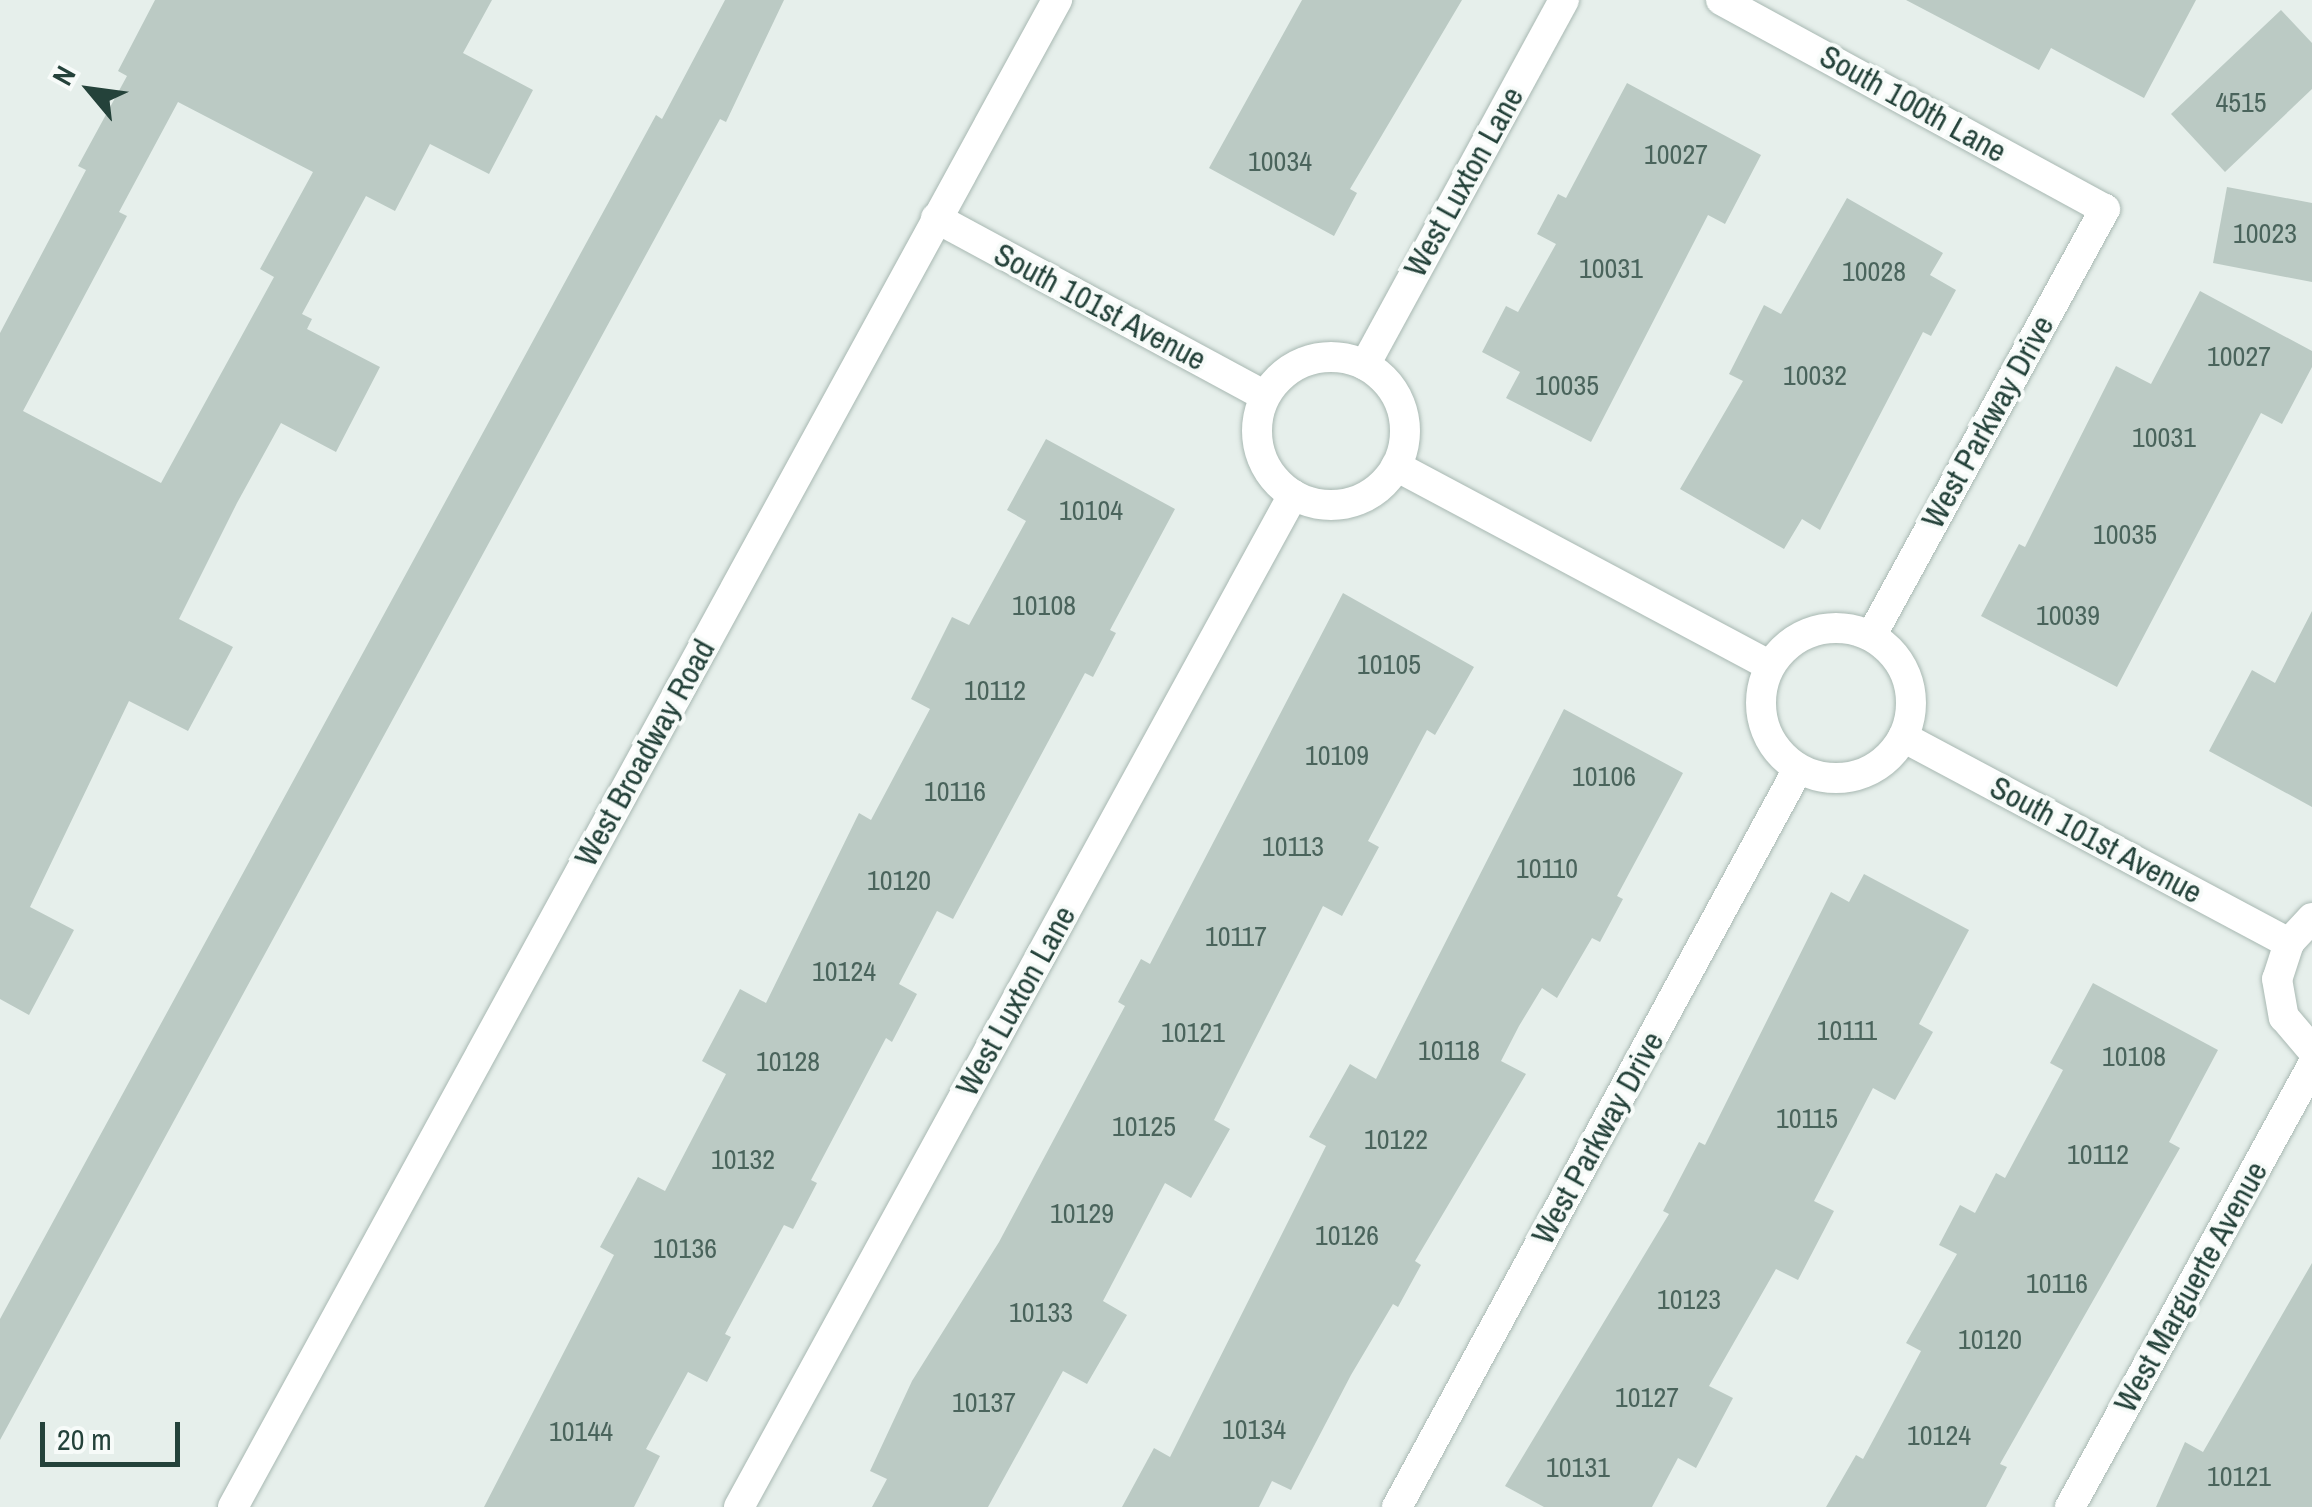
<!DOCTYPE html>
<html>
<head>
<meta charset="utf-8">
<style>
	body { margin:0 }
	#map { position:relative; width:2312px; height:1507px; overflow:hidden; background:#e6efeb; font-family:"Archivo Narrow",sans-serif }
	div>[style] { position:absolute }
	.building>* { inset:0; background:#bbcac4 }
	.roads { filter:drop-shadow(0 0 2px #a8b8b2) drop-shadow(0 0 2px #a8b8b2) }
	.street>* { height:30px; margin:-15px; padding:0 15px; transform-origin:15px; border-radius:15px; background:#fff }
	.street>.ring { margin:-15px; padding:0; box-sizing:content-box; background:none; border:30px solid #fff; border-radius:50% }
	.secondary>* { height:30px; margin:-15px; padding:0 15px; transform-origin:15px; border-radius:15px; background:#fff }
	span { translate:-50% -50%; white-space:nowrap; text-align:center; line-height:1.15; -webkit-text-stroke:8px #f7fbf9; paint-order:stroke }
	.number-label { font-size:28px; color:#4a645c }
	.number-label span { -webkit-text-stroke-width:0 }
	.street-label { font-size:32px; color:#24423a }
	.north { position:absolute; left:40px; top:40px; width:100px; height:100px; -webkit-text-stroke:8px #f7fbf9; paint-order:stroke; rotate:299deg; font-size:28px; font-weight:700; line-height:40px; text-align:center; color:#24423a }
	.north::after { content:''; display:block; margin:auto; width:35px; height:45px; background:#24423a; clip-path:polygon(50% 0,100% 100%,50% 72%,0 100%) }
	.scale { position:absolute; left:40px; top:1422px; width:140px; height:45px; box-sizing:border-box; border:5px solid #24423a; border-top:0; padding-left:12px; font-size:30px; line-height:35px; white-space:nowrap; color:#24423a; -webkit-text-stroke:8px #f7fbf9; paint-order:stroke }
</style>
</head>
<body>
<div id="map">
	<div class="building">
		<i style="clip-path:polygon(evenodd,155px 0,492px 0,463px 53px,533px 90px,489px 174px,430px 144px,395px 211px,366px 196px,302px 314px,312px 319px,307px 329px,380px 367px,336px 452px,281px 423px,237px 503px,179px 619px,233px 647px,188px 731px,129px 701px,30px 907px,74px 930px,29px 1015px,0 999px,0 333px,86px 170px,78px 166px,127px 76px,118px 71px,155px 0,178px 102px,313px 172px,260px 269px,274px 277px,161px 483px,23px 411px,127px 216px,119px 212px,178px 102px)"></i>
		<i style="clip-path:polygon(725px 0,784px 0,726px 122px,720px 119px,0 1440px,0 1319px,656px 115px,662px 119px)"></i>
		<i style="clip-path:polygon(1302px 0,1462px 0,1350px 189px,1357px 193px,1334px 236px,1209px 168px)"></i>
		<i style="clip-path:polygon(1906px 0,2196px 0,2144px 98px,2051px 48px,2039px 70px)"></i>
		<i style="clip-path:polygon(2281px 10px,2312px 43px,2312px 89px,2225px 172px,2171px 114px)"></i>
		<i style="clip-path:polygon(1627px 83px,1761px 155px,1725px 224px,1708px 215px,1591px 442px,1506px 398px,1520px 372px,1482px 352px,1506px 306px,1518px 312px,1556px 244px,1537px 234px,1558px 194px,1566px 198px)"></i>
		<i style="clip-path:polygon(2227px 187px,2312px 203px,2312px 282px,2213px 263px)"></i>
		<i style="clip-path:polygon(1847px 198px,1943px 253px,1930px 275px,1956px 290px,1931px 336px,1923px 332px,1820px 530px,1802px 519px,1784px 549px,1680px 489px,1743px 381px,1729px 374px,1764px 305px,1781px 314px)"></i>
		<i style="clip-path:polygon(2200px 291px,2312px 351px,2312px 367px,2282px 424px,2261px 413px,2117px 687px,1981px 616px,2019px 544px,2025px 547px,2116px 366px,2151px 384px)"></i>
		<i style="clip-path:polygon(1046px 439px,1175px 509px,1110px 630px,1116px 633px,1093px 677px,1085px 673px,953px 919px,937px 911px,899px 984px,917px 994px,892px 1042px,886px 1038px,811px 1180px,817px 1183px,793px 1229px,784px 1225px,725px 1334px,731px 1337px,707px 1382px,688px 1372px,646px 1449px,660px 1456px,634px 1507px,484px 1507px,614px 1255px,600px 1247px,638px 1177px,665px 1191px,726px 1074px,702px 1061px,740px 989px,766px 1003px,859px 813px,871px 820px,930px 709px,911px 699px,952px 617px,969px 625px,1026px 521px,1007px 510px)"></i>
		<i style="clip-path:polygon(1343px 593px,1474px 667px,1435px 735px,1427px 730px,1368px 841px,1379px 847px,1342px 916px,1323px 906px,1214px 1120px,1230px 1129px,1191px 1198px,1165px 1183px,1103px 1301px,1127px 1315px,1087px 1384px,1063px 1371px,988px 1507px,872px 1507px,887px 1479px,870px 1471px,912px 1381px,999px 1242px,1125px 1006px,1118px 1002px,1141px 959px,1150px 964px)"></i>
		<i style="clip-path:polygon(2312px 611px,2312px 807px,2209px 751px,2252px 670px,2275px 683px)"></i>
		<i style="clip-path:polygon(1564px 709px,1683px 773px,1617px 896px,1623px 899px,1600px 942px,1592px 938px,1557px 998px,1542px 988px,1519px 1026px,1501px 1061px,1526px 1074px,1415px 1261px,1421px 1265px,1398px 1307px,1393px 1304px,1351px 1375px,1291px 1490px,1272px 1481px,1259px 1507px,1122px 1507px,1154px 1448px,1170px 1457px,1326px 1146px,1309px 1137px,1350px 1064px,1376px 1079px)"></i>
		<i style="clip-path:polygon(1864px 874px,1969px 930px,1919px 1024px,1933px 1032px,1895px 1100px,1873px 1088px,1814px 1201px,1834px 1211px,1798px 1280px,1776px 1269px,1709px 1386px,1733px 1398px,1696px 1468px,1678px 1458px,1652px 1507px,1544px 1507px,1505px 1486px,1669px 1214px,1663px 1211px,1699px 1142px,1705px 1145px,1831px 892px,1849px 902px)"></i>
		<i style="clip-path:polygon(2093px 983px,2218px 1050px,2169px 1142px,2180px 1148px,2000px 1464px,2007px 1467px,1986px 1507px,1826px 1507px,1856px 1455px,1863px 1459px,1921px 1351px,1906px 1343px,1957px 1254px,1939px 1245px,1960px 1205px,1975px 1213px,1996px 1173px,2005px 1178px,2063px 1070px,2050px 1063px)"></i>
		<i style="clip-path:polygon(2312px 1263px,2312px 1507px,2156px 1507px,2185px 1442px,2203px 1452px)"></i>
	</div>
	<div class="roads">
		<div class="street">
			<i style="left:1721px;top:0;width:437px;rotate:28.6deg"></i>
			<i style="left:2105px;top:209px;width:487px;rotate:118.7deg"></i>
			<i style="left:936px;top:218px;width:374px;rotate:28.4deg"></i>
			<i class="ring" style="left:1257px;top:357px;width:118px;height:118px"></i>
			<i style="left:1365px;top:365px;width:416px;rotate:-61.4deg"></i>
			<i style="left:1396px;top:466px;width:424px;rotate:28.1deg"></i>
			<i class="ring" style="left:1761px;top:628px;width:120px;height:120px"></i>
			<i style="left:1903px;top:737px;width:438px;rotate:28.1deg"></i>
			<i style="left:2312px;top:918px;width:34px;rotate:133deg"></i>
			<i style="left:2289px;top:943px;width:38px;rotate:108deg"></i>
			<i style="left:2277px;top:979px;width:39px;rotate:80deg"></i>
			<i style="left:2284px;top:1017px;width:43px;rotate:49.7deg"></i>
			<i style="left:739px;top:1507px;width:1154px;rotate:-61.3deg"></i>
			<i style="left:1397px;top:1507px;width:840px;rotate:-61.48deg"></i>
			<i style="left:2070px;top:1507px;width:503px;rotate:-61.24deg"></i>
		</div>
		<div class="secondary">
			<i style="left:233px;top:1507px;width:1718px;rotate:-61.33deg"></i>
		</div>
	</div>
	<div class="number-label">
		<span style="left:2241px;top:102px">4515</span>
		<span style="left:1676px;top:154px">10027</span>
		<span style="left:1280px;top:161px">10034</span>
		<span style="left:2265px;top:233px">10023</span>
		<span style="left:1611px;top:268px">10031</span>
		<span style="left:1874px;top:271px">10028</span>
		<span style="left:2239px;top:356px">10027</span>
		<span style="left:1815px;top:375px">10032</span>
		<span style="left:1567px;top:385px">10035</span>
		<span style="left:2164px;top:437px">10031</span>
		<span style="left:1091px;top:510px">10104</span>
		<span style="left:2125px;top:534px">10035</span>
		<span style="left:1044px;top:605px">10108</span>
		<span style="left:2068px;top:615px">10039</span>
		<span style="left:1389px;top:664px">10105</span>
		<span style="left:995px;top:690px">10112</span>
		<span style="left:1337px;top:755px">10109</span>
		<span style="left:1604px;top:776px">10106</span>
		<span style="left:955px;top:791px">10116</span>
		<span style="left:1293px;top:846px">10113</span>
		<span style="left:1547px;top:868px">10110</span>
		<span style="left:899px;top:880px">10120</span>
		<span style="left:1236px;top:936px">10117</span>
		<span style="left:844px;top:971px">10124</span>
		<span style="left:1847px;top:1030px">10111</span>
		<span style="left:1193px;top:1032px">10121</span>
		<span style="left:1449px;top:1050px">10118</span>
		<span style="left:2134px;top:1056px">10108</span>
		<span style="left:788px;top:1061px">10128</span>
		<span style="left:1807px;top:1118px">10115</span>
		<span style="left:1144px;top:1126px">10125</span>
		<span style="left:1396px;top:1139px">10122</span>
		<span style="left:2098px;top:1154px">10112</span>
		<span style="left:743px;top:1159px">10132</span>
		<span style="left:1082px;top:1213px">10129</span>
		<span style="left:1347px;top:1235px">10126</span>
		<span style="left:685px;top:1248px">10136</span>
		<span style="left:2057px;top:1283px">10116</span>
		<span style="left:1689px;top:1299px">10123</span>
		<span style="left:1041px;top:1312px">10133</span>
		<span style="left:1990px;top:1339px">10120</span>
		<span style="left:1647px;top:1397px">10127</span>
		<span style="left:984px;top:1402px">10137</span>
		<span style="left:1254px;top:1429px">10134</span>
		<span style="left:581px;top:1431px">10144</span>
		<span style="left:1939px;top:1435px">10124</span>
		<span style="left:1578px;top:1467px">10131</span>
		<span style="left:2239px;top:1476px">10121</span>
	</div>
	<div class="street-label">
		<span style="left:1913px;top:104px;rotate:29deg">South 100th Lane</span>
		<span style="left:1464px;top:182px;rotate:-61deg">West Luxton Lane</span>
		<span style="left:1100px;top:307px;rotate:28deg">South 101st Avenue</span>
		<span style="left:1988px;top:422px;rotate:-61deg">West Parkway Drive</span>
		<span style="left:645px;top:753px;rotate:-61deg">West Broadway Road</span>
		<span style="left:2096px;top:840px;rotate:28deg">South 101st Avenue</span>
		<span style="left:1016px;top:1001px;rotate:-61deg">West Luxton Lane</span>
		<span style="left:1598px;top:1138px;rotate:-61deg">West Parkway Drive</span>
		<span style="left:2191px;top:1287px;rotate:-61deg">West Marguerte Avenue</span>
	</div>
	<div class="north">N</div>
	<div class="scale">20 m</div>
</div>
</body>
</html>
